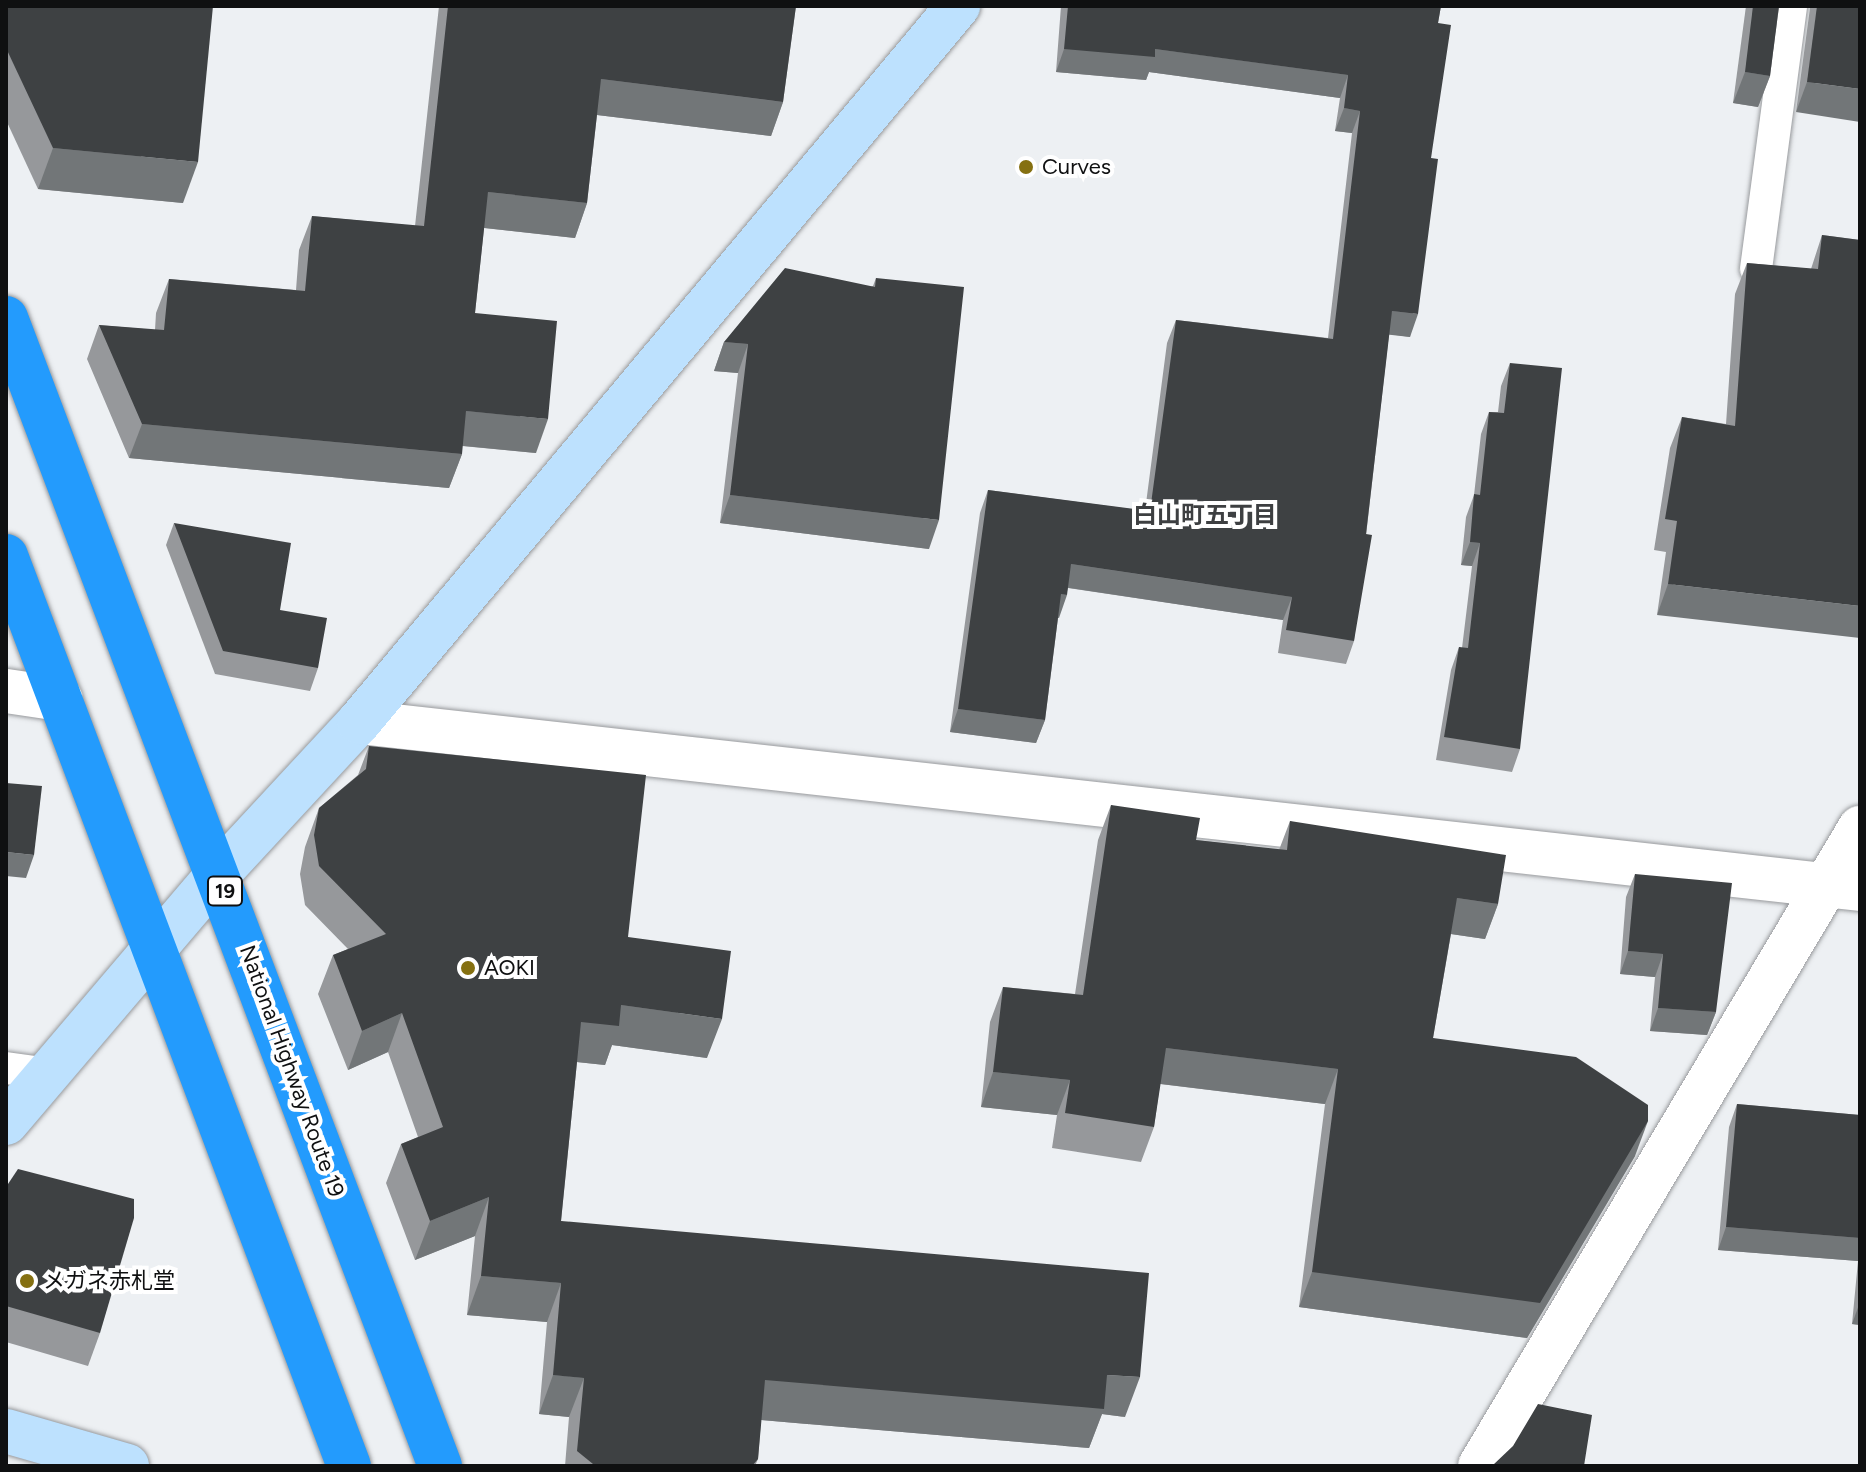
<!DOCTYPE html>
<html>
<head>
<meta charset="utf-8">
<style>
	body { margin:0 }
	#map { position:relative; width:1866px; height:1472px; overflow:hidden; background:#edf0f3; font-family:Figtree,"Noto Sans JP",sans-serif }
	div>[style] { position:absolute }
	.roads { filter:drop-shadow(0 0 2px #989a9d) drop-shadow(0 0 2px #989a9d) }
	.lane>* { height:32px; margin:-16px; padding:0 16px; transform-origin:16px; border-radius:16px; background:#fff }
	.street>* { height:44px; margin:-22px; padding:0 22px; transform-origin:22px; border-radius:22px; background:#fff }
	.secondary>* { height:44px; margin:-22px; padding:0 22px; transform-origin:22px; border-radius:22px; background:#bde1fe }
	.highway>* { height:44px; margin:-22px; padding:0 22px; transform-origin:22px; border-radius:22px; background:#239bfd }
	.wall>* { inset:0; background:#96989b }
	.shaded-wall>* { inset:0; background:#727678 }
	.building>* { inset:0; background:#3e4143 }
	.dots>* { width:22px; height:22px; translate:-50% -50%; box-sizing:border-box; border:4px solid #fff; border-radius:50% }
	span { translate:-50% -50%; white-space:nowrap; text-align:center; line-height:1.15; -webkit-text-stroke:8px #fff; paint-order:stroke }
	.shield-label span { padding:2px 6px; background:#fff; border:2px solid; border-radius:6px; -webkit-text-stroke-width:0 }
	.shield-label { font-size:20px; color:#0f1011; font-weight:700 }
	.poi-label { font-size:22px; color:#0f1011 }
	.left { translate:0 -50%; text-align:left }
	.street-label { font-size:22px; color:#0f1011 }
	.neighbourhood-label { font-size:24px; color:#3d3f41; font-weight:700 }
	.frame { position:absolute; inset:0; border:8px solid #0f1011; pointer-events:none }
</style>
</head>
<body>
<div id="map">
	<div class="roads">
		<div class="lane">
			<i style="left:1756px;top:269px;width:265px;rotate:-82.4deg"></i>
			<i style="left:6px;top:1068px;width:42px;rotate:8.1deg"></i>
		</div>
		<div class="street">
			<i style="left:6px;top:691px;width:55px;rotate:8.4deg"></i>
			<i style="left:359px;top:722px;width:1510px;rotate:6.35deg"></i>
			<i style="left:1480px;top:1466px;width:743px;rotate:-59.22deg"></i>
		</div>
		<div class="secondary">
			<i style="left:6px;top:1123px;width:328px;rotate:-49.6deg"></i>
			<i style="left:219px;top:873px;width:206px;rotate:-47.2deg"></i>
			<i style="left:359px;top:722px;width:934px;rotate:-50.08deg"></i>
			<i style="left:6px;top:1431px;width:126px;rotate:16.1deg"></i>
		</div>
		<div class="highway">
			<i style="left:6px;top:318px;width:1227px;rotate:69.29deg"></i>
			<i style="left:6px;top:556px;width:972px;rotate:69.35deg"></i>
		</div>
	</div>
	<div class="wall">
		<i style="clip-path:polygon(6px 6px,183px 203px,38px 189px,6px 120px)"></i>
		<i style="clip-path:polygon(439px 6px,796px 6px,783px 102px,771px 136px,597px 115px,587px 203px,575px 238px,484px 228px,475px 313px,536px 453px,462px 446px,462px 454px,449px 488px,129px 458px,87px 359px,99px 325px,155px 330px,156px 313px,169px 279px,296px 290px,299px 250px,312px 216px,415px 226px)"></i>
		<i style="clip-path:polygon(1061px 6px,1441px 6px,1438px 23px,1431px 158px,1410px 337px,1389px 334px,1354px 641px,1346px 664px,1278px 653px,1283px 620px,1068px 588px,1058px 618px,1045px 720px,1036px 743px,950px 732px,980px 513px,988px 490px,1145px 511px,1167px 343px,1176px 320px,1328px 338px,1352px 133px,1335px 131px,1340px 98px,1149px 72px,1146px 80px,1056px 72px)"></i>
		<i style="clip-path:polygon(1746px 6px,1779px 6px,1770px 76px,1758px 107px,1733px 103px)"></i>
		<i style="clip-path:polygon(1810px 6px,1860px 6px,1796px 112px,1810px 8px)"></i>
		<i style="clip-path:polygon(1822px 235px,1860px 240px,1657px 615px,1666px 552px,1654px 550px,1670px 448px,1682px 417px,1726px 424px,1735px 294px,1747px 263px,1811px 269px)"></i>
		<i style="clip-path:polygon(876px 278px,929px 549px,720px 523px,738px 373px,714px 371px,724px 342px,873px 286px)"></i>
		<i style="clip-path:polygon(1510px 363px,1520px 749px,1512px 772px,1436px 760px,1451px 670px,1459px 647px,1462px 648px,1472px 566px,1461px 565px,1466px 517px,1474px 495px,1481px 434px,1489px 412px,1498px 412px,1501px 386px)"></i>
		<i style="clip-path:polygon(174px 523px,280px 610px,318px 668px,310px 691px,215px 674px,166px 545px)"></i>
		<i style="clip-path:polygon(369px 746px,628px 937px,707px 1058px,612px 1045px,605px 1065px,577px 1062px,561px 1221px,1125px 1417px,1102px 1414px,1089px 1448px,761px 1420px,758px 1459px,755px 1466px,565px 1466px,569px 1417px,539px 1414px,547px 1322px,467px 1315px,475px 1236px,415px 1260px,386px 1183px,401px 1144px,418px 1137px,388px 1052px,348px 1070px,318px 994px,333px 955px,348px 949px,305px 905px,300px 874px,305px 847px,319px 808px,358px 775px)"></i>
		<i style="clip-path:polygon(1111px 805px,1196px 840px,1279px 850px,1290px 821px,1498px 904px,1485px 939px,1451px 934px,1433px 1038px,1635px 1156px,1527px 1338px,1299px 1307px,1325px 1104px,1160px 1084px,1154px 1127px,1141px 1162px,1052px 1148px,1057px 1115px,981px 1107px,990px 1022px,1003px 987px,1075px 994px,1098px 840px)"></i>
		<i style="clip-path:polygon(1635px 874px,1716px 1012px,1707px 1035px,1650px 1031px,1655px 977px,1620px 974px,1626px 897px)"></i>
		<i style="clip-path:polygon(1737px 1104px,1860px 1115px,1860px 1325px,1852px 1324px,1858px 1261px,1718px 1250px,1729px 1127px)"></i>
		<i style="clip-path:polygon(6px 1187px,100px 1333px,88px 1366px,6px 1342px)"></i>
	</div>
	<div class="shaded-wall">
		<i style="clip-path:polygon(1064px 49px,1155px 49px,1348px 75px,1340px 98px,1149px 72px,1146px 80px,1056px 72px)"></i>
		<i style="clip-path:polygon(1745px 72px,1770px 76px,1758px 107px,1733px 103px)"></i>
		<i style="clip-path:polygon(601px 79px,783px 102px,771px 136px,588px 114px)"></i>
		<i style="clip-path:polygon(1807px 82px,1860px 89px,1860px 122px,1796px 112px)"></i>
		<i style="clip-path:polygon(1344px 108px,1360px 111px,1352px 133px,1335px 131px)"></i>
		<i style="clip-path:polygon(53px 148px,198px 162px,183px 203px,38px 189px)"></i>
		<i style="clip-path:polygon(488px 192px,587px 203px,575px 238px,476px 227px)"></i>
		<i style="clip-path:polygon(1392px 311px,1418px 314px,1410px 337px,1383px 334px)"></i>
		<i style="clip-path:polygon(724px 342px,748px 344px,738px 373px,714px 371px)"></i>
		<i style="clip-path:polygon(466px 411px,548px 419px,536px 453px,454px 445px)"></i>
		<i style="clip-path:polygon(142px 424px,462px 454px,449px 488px,129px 458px)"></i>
		<i style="clip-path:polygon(730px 495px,939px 520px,929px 549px,720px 523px)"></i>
		<i style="clip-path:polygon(1470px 542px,1480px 543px,1472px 566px,1461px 565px)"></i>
		<i style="clip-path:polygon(1071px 564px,1292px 597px,1283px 620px,1063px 587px)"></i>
		<i style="clip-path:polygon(1668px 584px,1860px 606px,1860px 638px,1657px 615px)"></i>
		<i style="clip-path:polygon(1061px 594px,1067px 595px,1059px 618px,1052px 617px)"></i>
		<i style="clip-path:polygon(958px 709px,1045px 720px,1036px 743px,950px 732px)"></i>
		<i style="clip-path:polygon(6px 852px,34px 855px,26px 878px,6px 876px)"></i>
		<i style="clip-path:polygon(1457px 898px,1498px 904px,1485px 939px,1444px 933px)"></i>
		<i style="clip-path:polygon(1628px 951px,1663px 954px,1655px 977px,1620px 974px)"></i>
		<i style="clip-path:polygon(621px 1005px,722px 1019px,707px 1058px,612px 1045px,605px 1065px,567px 1061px,581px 1022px)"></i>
		<i style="clip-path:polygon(1658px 1008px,1716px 1012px,1707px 1035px,1650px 1031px)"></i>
		<i style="clip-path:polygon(402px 1013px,388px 1052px,348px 1070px,362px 1031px)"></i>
		<i style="clip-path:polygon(1166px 1048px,1338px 1069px,1325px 1104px,1153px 1083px)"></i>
		<i style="clip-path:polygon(993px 1072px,1070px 1080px,1057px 1115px,981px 1107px)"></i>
		<i style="clip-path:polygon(1648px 1121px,1635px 1156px,1527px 1338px,1299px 1307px,1312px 1272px)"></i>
		<i style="clip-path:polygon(489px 1197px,475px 1236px,415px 1260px,430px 1221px)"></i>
		<i style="clip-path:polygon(1726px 1227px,1860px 1238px,1860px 1256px,1858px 1261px,1718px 1250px)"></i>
		<i style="clip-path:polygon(481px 1276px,561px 1283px,547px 1322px,467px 1315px)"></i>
		<i style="clip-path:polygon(1860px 1302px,1860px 1325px,1852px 1324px)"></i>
		<i style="clip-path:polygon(553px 1375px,584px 1378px,569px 1417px,539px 1414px)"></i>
		<i style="clip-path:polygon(1107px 1375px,1140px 1377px,1125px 1417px,1102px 1414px,1089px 1448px,750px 1419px,765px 1380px)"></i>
	</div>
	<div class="building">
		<i style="clip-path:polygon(6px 6px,213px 6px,198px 162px,53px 148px,6px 48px)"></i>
		<i style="clip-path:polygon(448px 6px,796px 6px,783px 102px,601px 79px,587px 203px,488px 192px,475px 313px,557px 321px,548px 419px,466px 411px,462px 454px,142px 424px,99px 325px,164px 330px,169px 279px,305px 291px,312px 216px,424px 226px)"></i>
		<i style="clip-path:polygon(1068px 6px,1441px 6px,1438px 23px,1451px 25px,1431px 158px,1438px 159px,1418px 314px,1392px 311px,1366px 534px,1372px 535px,1354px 641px,1286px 630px,1292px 597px,1071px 564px,1067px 595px,1061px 594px,1045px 720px,958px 709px,988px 490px,1150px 511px,1176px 320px,1333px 339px,1360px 111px,1344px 108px,1348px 75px,1155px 49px,1155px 57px,1064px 49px)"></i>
		<i style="clip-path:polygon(1753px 6px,1779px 6px,1770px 76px,1745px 72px)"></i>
		<i style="clip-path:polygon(1817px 6px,1860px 6px,1860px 89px,1807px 82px)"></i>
		<i style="clip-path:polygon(1822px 235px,1860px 240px,1860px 606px,1668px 584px,1677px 521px,1665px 519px,1682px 417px,1735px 426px,1747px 263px,1818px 269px)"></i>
		<i style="clip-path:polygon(785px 268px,875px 287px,876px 278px,964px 287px,939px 520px,730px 495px,748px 344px,724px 342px)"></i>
		<i style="clip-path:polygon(1510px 363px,1562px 368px,1520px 749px,1444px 737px,1459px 647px,1468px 648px,1480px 543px,1470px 542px,1474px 494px,1480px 495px,1489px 412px,1504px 413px)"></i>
		<i style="clip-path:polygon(174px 523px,291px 543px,280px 610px,327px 618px,318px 668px,223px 651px)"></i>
		<i style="clip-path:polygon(369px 746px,646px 775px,628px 937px,731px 951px,722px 1019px,621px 1005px,619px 1026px,581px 1022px,561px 1221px,1149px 1273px,1140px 1377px,1107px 1375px,1104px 1409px,765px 1380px,758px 1459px,752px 1466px,612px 1466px,593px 1464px,577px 1451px,584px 1378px,553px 1375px,561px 1283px,481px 1276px,489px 1197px,430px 1221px,401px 1144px,443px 1127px,402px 1013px,362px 1031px,333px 955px,386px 934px,319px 866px,314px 835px,319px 808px,366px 769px)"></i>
		<i style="clip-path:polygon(6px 783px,42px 786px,34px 855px,6px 852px)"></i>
		<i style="clip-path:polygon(1111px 805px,1200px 818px,1196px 840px,1287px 850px,1290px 821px,1506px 855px,1498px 904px,1457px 898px,1433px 1038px,1576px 1057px,1648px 1105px,1648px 1121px,1540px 1303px,1312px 1272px,1338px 1069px,1166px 1048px,1154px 1127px,1065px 1113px,1070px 1080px,993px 1072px,1003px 987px,1083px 995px)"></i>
		<i style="clip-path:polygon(1635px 874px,1732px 883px,1716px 1012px,1658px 1008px,1663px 954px,1628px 951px)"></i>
		<i style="clip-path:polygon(1737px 1104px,1860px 1115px,1860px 1238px,1726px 1227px)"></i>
		<i style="clip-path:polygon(18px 1169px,134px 1199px,134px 1218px,100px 1333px,6px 1306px,6px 1187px)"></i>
		<i style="clip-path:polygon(1538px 1404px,1592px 1415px,1584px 1466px,1493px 1465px,1513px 1446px)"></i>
	</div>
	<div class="dots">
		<i style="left:1026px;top:167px;background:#857011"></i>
		<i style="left:468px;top:968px;background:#857011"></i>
		<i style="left:27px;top:1281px;background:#857011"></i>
	</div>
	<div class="shield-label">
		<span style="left:225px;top:891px">19</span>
	</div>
	<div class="poi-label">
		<span class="left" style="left:1042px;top:167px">Curves</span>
		<span class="left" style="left:484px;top:968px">AOKI</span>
		<span class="left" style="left:43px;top:1281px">メガネ赤札堂</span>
	</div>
	<div class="street-label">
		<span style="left:292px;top:1071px;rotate:70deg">National Highway Route 19</span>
	</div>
	<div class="neighbourhood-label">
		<span style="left:1205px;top:515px">白山町五丁目</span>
	</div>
	<div class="frame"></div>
</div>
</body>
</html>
